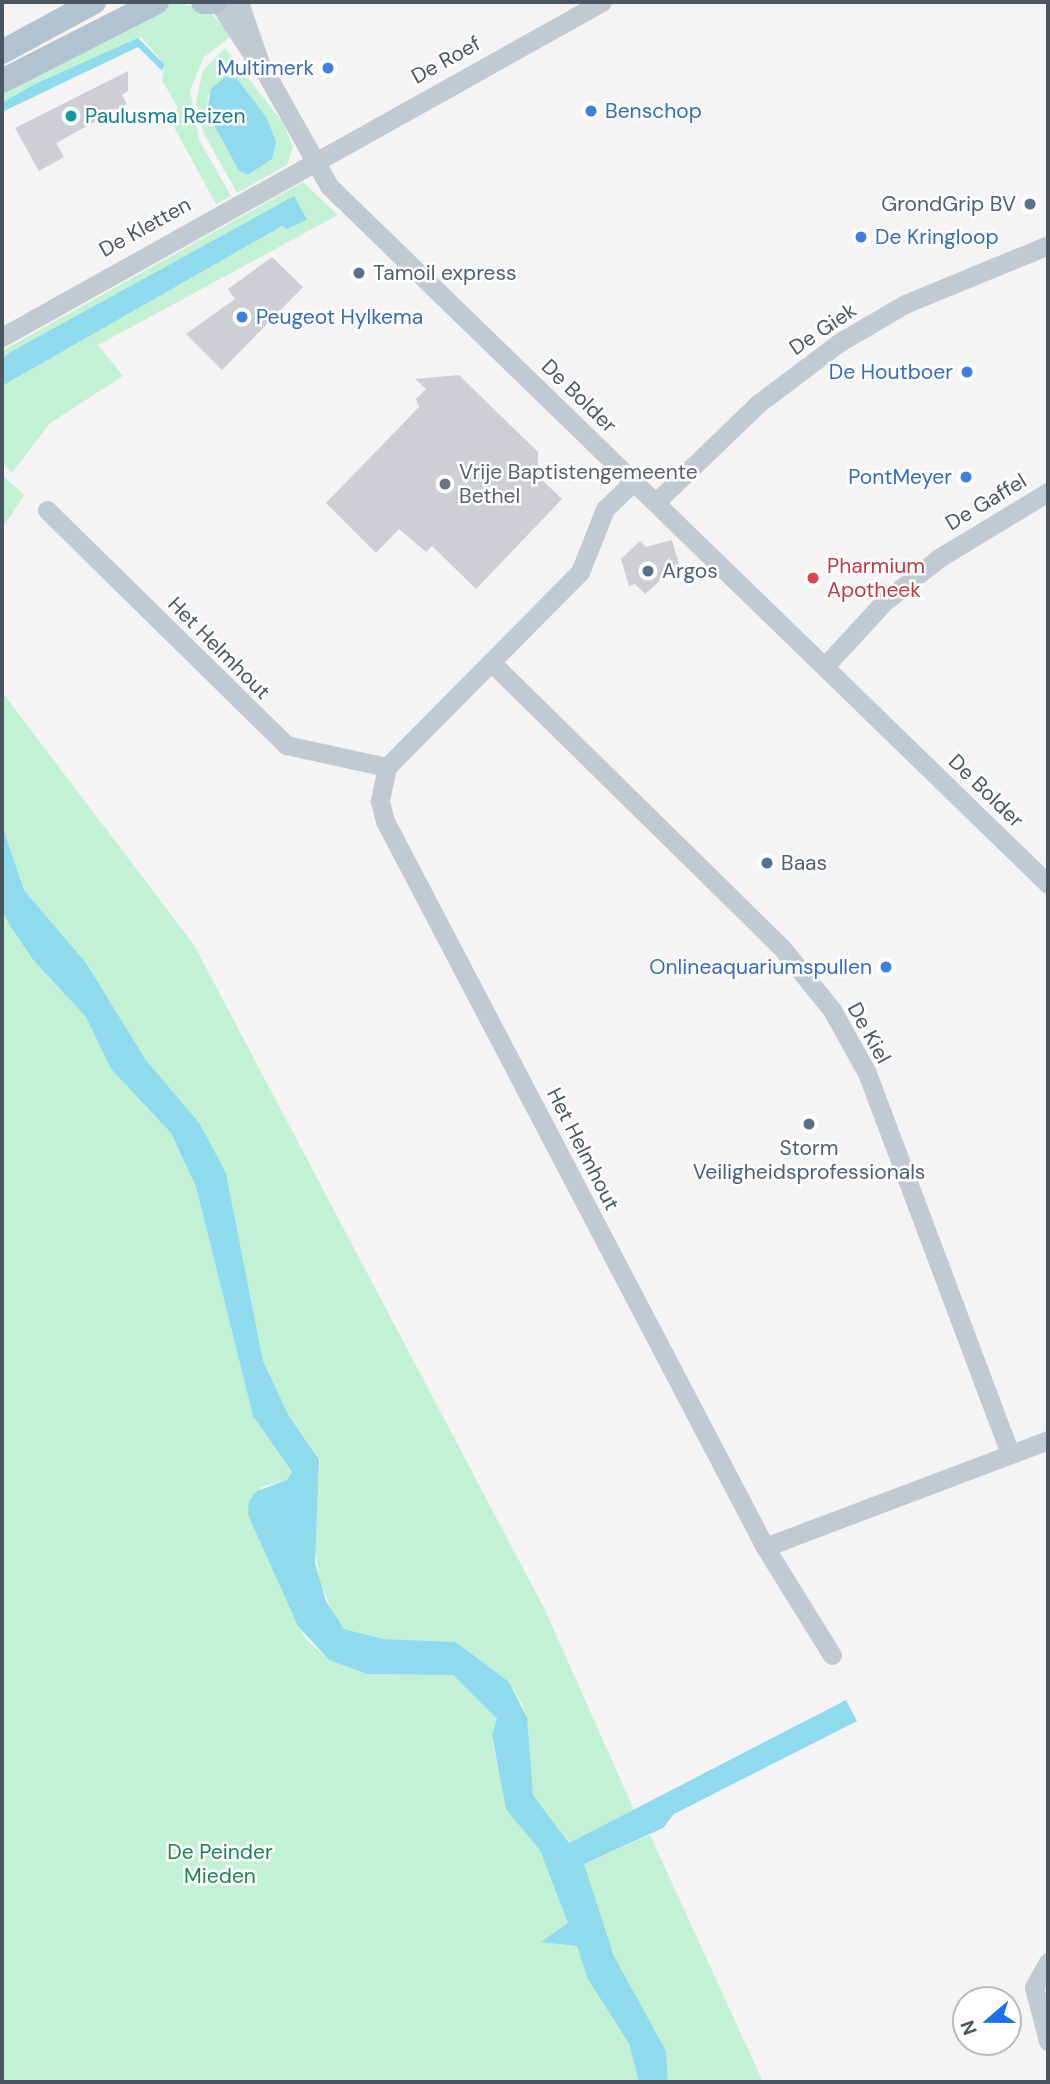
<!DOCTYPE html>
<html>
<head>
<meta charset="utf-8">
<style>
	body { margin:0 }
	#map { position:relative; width:1050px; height:2084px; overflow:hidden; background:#f5f3f3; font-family:"DM Sans",sans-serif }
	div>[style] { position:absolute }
	.green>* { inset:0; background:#c3f1d5 }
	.water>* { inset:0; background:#90daee }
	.building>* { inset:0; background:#cdcfd5 }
	.minor>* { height:19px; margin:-9.5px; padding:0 9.5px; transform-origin:9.5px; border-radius:9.5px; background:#c1cad2 }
	.major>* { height:24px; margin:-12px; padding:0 12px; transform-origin:12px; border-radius:12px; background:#b3c2d1 }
	.dots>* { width:19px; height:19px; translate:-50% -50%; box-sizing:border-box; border:4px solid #fff; border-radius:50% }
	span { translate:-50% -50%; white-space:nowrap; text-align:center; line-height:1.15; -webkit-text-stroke:5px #fff; paint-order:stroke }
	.street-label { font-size:21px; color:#4a5661 }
	.shop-label { font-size:21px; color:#366cbe }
	.right { translate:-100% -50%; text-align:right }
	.left { translate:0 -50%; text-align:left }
	.culture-label { font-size:21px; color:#0d838f }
	.service-label { font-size:21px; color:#4e5e75 }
	.worship-label { font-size:21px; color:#5b616d }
	.health-label { font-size:21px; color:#be3a42 }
	.park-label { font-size:21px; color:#17864f }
	.frame { position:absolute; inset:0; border:4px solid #4a5661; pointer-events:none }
	.north { position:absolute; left:952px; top:1986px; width:70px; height:70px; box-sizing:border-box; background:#fff; border:2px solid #b7bbc0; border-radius:50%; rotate:250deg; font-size:19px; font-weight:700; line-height:28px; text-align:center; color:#4a5661 }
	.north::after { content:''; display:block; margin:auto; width:24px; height:32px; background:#1a73e8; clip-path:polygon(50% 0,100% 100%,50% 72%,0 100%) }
</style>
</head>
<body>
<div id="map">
	<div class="green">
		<i style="clip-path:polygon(168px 2px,207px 9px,232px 36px,204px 57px,190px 90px,199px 140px,231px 196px,216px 204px,169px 118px,178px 108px,162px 80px,165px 65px,141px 37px,2px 103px,2px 90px)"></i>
		<i style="clip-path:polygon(evenodd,225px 48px,283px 123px,293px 147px,287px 165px,237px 193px,203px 132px,196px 103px,203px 70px,225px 48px,208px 95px,249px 96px,276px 141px,272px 159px,248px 175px,239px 171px,207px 112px,208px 95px)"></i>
		<i style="clip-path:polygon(303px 182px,338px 215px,98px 345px,123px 376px,50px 423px,12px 473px,2px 463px,2px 385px,282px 226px,287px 229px,307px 220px,293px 197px,2px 359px,2px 351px)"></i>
		<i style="clip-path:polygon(2px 475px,24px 495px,2px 529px)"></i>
		<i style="clip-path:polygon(2px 692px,194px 945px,545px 1610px,634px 1810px,569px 1843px,533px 1795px,523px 1706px,509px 1682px,456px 1642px,383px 1639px,344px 1629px,335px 1618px,320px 1582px,313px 1538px,320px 1459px,289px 1416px,263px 1361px,226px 1173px,200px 1124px,146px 1060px,86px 963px,24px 890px,2px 825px)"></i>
		<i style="clip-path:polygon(2px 909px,34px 961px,86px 1017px,111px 1069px,171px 1133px,196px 1187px,253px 1416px,292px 1472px,287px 1480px,261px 1487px,248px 1515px,305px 1638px,329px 1660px,367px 1674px,453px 1675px,498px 1720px,492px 1735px,497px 1765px,531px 1822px,606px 2008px,629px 2044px,639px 2082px,2px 2082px)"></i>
		<i style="clip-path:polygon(650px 1835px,763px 2082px,668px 2082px,666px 2051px,614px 1956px,584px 1864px)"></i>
	</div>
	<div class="water">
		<i style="clip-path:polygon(138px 38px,165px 65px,162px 71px,138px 47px,2px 112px,2px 103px,35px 84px)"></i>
		<i style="clip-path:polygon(225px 77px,237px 79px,266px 117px,276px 141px,272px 159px,248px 175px,239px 171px,207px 112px,211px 89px)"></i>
		<i style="clip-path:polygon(294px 196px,307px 220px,287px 229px,282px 226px,2px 386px,2px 359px,9px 353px)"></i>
		<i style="clip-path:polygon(2px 825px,24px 890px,86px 963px,146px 1060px,200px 1124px,226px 1173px,263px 1361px,289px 1416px,319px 1459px,315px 1563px,326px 1601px,344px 1629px,383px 1639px,456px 1642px,509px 1682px,527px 1718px,533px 1795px,569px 1843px,846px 1700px,857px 1721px,674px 1814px,663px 1828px,584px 1864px,614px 1956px,666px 2051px,668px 2082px,639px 2082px,629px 2044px,588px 1979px,577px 1946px,541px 1942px,568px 1923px,540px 1850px,506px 1809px,492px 1735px,497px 1719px,453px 1675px,367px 1674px,329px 1660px,298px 1626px,248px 1515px,249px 1501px,257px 1491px,287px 1480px,292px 1472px,253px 1416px,196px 1187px,171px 1133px,111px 1069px,86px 1017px,34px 961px,9px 924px,2px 909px)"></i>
	</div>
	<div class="building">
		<i style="clip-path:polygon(128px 71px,128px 91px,122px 95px,127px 104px,56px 143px,64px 157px,39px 171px,15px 128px)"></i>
		<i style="clip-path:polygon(272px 257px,303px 287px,222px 370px,186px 334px,235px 299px,228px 289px)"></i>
		<i style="clip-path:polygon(459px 375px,538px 452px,538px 476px,562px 499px,476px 589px,432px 546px,426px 552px,399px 529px,376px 553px,326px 503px,419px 407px,416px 399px,426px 389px,415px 379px)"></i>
		<i style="clip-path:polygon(672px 540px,679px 564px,645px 594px,635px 584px,629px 586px,621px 559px,640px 541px,646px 547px)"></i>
	</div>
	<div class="minor">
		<i style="left:218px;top:2px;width:69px;rotate:56.8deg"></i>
		<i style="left:239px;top:2px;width:65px;rotate:71deg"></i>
		<i style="left:260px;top:63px;width:141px;rotate:60.7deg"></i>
		<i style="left:329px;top:186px;width:1002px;rotate:44.15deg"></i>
		<i style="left:2px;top:337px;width:687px;rotate:-29.18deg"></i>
		<i style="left:634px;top:481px;width:40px;rotate:136deg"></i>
		<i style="left:605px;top:509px;width:68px;rotate:111.6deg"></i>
		<i style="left:580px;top:572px;width:274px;rotate:134.7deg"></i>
		<i style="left:387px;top:767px;width:35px;rotate:102deg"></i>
		<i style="left:380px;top:801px;width:21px;rotate:76deg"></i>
		<i style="left:385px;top:821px;width:819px;rotate:62.37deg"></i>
		<i style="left:765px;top:1547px;width:127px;rotate:58.2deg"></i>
		<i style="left:656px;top:502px;width:143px;rotate:-43.9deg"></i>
		<i style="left:759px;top:403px;width:101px;rotate:-37deg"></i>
		<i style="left:840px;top:342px;width:75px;rotate:-30.3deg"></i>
		<i style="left:905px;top:304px;width:155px;rotate:-22.4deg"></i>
		<i style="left:47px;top:510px;width:335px;rotate:44.5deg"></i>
		<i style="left:286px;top:745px;width:103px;rotate:12.3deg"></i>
		<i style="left:491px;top:662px;width:408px;rotate:44.5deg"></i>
		<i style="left:782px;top:948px;width:80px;rotate:51.1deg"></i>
		<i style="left:832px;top:1010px;width:72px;rotate:60.9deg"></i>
		<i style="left:867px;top:1073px;width:407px;rotate:69.4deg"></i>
		<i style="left:825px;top:666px;width:87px;rotate:-47.3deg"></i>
		<i style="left:884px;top:602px;width:70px;rotate:-38.7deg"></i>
		<i style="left:939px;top:558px;width:127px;rotate:-31.2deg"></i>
		<i style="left:765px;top:1547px;width:303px;rotate:-20.7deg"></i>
		<i style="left:1048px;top:1962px;width:29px;rotate:119deg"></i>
		<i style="left:1034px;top:1987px;width:56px;rotate:75.5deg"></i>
	</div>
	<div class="major">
		<i style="left:203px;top:2px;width:12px"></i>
		<i style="left:2px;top:52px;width:105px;rotate:-28.5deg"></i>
		<i style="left:2px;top:81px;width:174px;rotate:-27deg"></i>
	</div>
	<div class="dots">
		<i style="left:328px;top:68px;background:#3f7fe0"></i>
		<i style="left:591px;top:111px;background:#3f7fe0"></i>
		<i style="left:71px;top:116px;background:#0f9aa8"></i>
		<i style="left:1030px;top:204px;background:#5c6f8a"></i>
		<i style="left:861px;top:237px;background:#3f7fe0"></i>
		<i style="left:359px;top:273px;background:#5c6f8a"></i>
		<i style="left:242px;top:317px;background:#3f7fe0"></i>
		<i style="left:967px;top:372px;background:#3f7fe0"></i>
		<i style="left:966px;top:477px;background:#3f7fe0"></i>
		<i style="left:445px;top:484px;background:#6b7280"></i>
		<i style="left:648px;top:571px;background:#5c6f8a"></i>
		<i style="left:813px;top:578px;background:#e0444e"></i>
		<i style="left:767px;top:863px;background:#5c6f8a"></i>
		<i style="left:886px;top:967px;background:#3f7fe0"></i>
		<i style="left:809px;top:1124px;background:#5c6f8a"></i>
	</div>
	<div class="street-label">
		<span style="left:446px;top:60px;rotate:-29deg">De Roef</span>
		<span style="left:145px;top:227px;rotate:-29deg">De Kletten</span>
		<span style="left:823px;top:329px;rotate:-34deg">De Giek</span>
		<span style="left:579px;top:396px;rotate:44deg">De Bolder</span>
		<span style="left:986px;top:502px;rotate:-31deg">De Gaffel</span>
		<span style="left:219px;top:648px;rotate:45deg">Het Helmhout</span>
		<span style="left:986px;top:791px;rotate:44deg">De Bolder</span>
		<span style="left:869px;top:1033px;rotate:61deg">De Kiel</span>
		<span style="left:583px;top:1149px;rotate:63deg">Het Helmhout</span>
	</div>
	<div class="shop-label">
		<span class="right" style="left:314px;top:68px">Multimerk</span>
		<span class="left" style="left:605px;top:111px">Benschop</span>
		<span class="left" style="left:875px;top:237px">De Kringloop</span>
		<span class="left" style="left:256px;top:317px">Peugeot Hylkema</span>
		<span class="right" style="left:953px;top:372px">De Houtboer</span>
		<span class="right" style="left:952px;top:477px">PontMeyer</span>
		<span class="right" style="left:872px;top:967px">Onlineaquariumspullen</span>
	</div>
	<div class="culture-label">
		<span class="left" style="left:85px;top:116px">Paulusma Reizen</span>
	</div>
	<div class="service-label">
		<span class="right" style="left:1016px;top:204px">GrondGrip BV</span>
		<span class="left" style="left:373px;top:273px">Tamoil express</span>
		<span class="left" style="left:662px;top:571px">Argos</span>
		<span class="left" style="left:781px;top:863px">Baas</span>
		<span style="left:809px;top:1160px">Storm<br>Veiligheidsprofessionals</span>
	</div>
	<div class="worship-label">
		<span class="left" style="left:459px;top:484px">Vrije Baptistengemeente<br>Bethel</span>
	</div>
	<div class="health-label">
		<span class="left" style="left:827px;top:578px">Pharmium<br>Apotheek</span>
	</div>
	<div class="park-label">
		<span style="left:220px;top:1864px">De Peinder<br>Mieden</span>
	</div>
	<div class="frame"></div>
	<div class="north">N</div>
</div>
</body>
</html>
